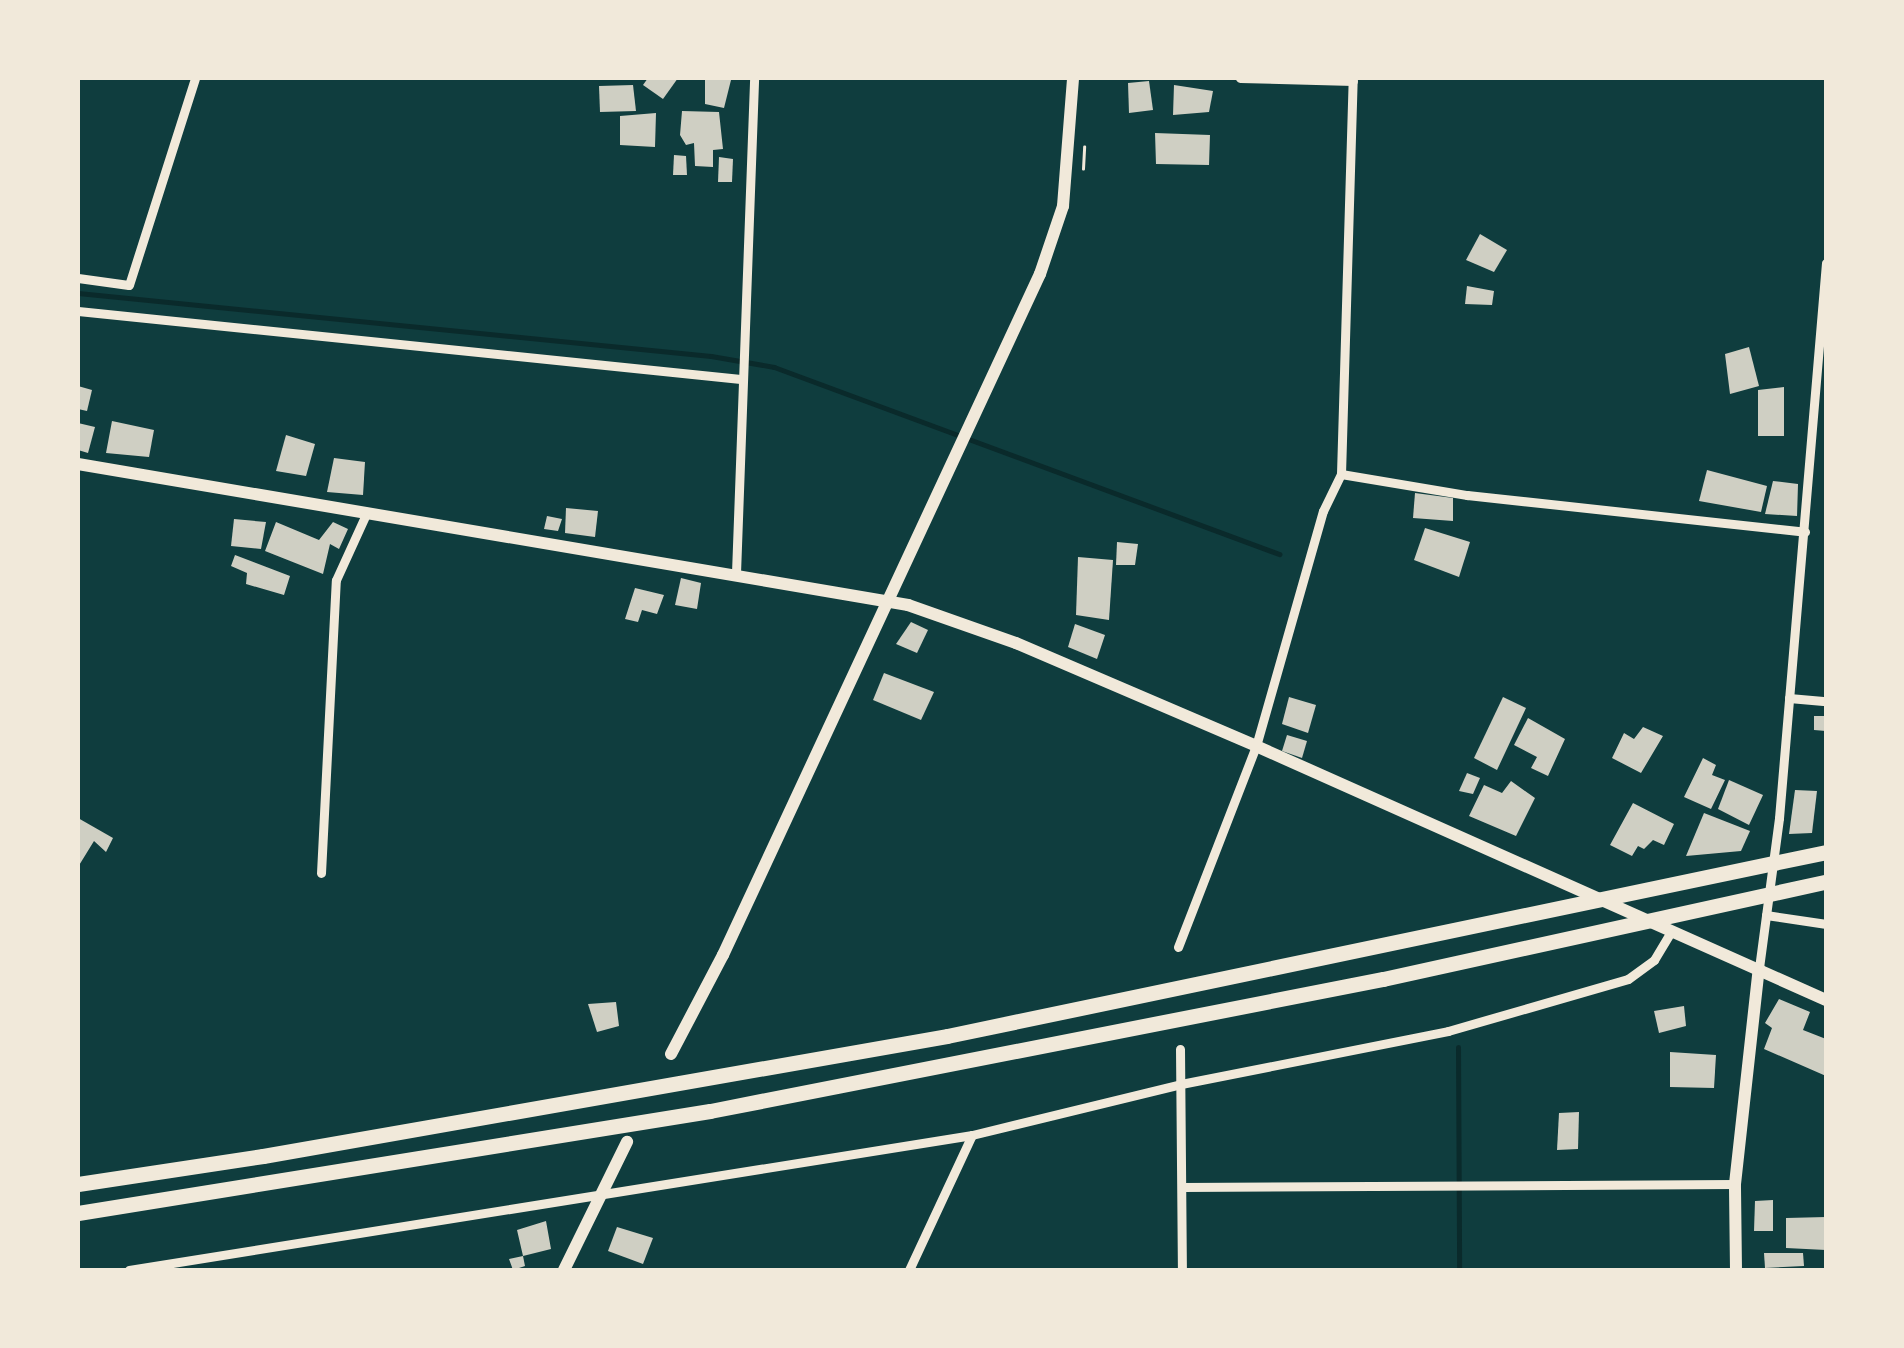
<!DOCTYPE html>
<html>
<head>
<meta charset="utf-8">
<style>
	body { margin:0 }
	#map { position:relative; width:1904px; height:1348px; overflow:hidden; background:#0f3d3e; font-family:Roboto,sans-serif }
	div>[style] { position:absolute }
	.stream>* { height:5px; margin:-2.5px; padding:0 2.5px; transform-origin:2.5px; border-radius:2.5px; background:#0a2a2b }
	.building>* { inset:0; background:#cfcfc3 }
	.path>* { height:2.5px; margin:-1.25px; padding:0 1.25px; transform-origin:1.25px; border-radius:1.25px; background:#f1e9da }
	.minor>* { height:9px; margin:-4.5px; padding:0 4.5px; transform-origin:4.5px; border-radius:4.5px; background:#f1e9da }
	.secondary>* { height:12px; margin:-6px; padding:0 6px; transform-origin:6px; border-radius:6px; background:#f1e9da }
	.motorway>* { height:15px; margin:-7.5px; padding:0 7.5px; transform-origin:7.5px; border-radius:7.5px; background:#f1e9da }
	span { translate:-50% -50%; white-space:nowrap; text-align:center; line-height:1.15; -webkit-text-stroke:9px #f1e9da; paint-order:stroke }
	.frame { position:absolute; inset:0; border:80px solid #f1e9da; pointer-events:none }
</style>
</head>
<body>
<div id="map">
	<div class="stream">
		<i style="left:78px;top:293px;width:636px;rotate:5.68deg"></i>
		<i style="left:711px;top:356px;width:64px;rotate:9.9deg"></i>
		<i style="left:774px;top:367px;width:539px;rotate:20.32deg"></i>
		<i style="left:1458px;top:1047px;width:223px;rotate:89.7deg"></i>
	</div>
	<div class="building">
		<i style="clip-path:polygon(648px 78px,678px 78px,663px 99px,643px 85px)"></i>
		<i style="clip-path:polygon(705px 78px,731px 80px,724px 108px,705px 104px)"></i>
		<i style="clip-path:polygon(1149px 81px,1153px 110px,1129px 113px,1128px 83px)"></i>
		<i style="clip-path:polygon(633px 85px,636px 111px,600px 112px,599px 86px)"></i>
		<i style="clip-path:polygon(1174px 85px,1213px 91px,1209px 112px,1173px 115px)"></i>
		<i style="clip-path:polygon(682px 111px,719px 112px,723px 149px,713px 150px,713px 167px,695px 166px,694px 143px,686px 145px,680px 135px)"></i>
		<i style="clip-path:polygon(656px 113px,655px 147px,620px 145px,620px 116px)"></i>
		<i style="clip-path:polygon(1155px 133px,1210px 135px,1209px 165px,1156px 164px)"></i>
		<i style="clip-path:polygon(674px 155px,686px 156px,687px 175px,673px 175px)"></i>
		<i style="clip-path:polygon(719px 157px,733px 159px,732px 182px,718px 182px)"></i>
		<i style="clip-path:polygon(1480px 234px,1507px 250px,1494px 272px,1466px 260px)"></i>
		<i style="clip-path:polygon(1467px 286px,1494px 291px,1492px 305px,1465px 304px)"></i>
		<i style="clip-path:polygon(1749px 347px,1759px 386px,1730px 394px,1725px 354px)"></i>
		<i style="clip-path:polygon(78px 386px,92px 390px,87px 411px,78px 409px)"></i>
		<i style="clip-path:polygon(1784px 387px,1784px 436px,1758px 436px,1758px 390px)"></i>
		<i style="clip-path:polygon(112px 421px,154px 430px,149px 457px,106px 453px)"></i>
		<i style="clip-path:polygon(78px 423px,95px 427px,88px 453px,78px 450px)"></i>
		<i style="clip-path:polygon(286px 435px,315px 444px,306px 476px,276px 471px)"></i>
		<i style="clip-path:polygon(334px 458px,365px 462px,363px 495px,327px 492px)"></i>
		<i style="clip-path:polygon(1707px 470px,1767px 486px,1761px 512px,1699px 501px)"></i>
		<i style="clip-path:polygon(1773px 481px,1798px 484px,1797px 516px,1765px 514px)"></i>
		<i style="clip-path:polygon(1415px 493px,1453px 498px,1453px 521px,1413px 518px)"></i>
		<i style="clip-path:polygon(566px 508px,598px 511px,595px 537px,565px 533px)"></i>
		<i style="clip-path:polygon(547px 516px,562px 519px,558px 531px,544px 529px)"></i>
		<i style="clip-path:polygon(234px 519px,266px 522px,261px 549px,231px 546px)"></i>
		<i style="clip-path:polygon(276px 522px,319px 540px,333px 522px,348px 529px,339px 549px,330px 544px,323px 574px,265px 551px)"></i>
		<i style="clip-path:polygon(1425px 528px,1470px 542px,1459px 577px,1414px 560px)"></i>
		<i style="clip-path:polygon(1117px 542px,1138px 544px,1135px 565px,1116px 565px)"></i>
		<i style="clip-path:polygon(235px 555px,290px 576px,284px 595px,246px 584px,247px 573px,231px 566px)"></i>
		<i style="clip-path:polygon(1078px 557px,1113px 560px,1109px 620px,1076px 615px)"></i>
		<i style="clip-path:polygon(681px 578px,701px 583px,697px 609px,675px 605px)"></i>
		<i style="clip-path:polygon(635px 588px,664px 595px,657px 614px,642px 610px,638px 622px,625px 619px)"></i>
		<i style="clip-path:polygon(911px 622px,928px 630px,917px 653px,896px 644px)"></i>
		<i style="clip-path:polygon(1075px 624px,1105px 635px,1097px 659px,1068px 647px)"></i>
		<i style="clip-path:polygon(884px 673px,934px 692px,921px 720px,873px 700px)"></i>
		<i style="clip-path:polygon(1289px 697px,1316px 705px,1308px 733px,1282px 724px)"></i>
		<i style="clip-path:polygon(1503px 697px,1526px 708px,1497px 770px,1474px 758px)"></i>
		<i style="clip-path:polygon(1814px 716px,1826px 716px,1826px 731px,1814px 730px)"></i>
		<i style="clip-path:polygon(1528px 718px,1565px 739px,1548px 776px,1531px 768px,1537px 757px,1514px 745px)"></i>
		<i style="clip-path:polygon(1643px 727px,1663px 736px,1641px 773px,1612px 758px,1624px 733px,1634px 739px)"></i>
		<i style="clip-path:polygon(1287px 735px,1307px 741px,1302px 758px,1282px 751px)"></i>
		<i style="clip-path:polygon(1703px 758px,1716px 765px,1712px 775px,1725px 780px,1711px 809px,1684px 797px)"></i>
		<i style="clip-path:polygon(1467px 773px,1480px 778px,1473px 794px,1459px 791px)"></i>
		<i style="clip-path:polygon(1729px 780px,1763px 795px,1749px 825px,1718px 809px)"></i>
		<i style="clip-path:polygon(1511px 781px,1535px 798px,1516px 836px,1469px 816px,1484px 785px,1502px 793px)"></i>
		<i style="clip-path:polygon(1795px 790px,1817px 791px,1812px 833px,1789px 834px)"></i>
		<i style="clip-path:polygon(1633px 803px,1674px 824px,1664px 845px,1653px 840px,1644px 849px,1638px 846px,1632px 856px,1610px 845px)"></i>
		<i style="clip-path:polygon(1704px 813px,1750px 831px,1741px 851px,1686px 856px)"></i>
		<i style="clip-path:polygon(78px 818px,113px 838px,106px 852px,94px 841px,78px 867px)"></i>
		<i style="clip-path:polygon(1779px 999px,1810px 1012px,1803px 1030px,1826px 1039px,1826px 1076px,1764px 1049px,1772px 1028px,1765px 1023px)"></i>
		<i style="clip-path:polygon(616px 1002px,619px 1026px,597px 1032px,588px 1004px)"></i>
		<i style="clip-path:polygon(1684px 1006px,1686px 1026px,1659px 1033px,1654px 1011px)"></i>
		<i style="clip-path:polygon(1670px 1052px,1716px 1055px,1714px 1088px,1670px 1087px)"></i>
		<i style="clip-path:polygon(1579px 1112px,1578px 1149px,1557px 1150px,1559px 1113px)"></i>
		<i style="clip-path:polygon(1773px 1200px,1773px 1231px,1754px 1231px,1755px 1201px)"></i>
		<i style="clip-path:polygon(1826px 1217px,1826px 1250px,1786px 1248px,1786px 1218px)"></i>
		<i style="clip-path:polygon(546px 1221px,551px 1249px,523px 1256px,525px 1266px,513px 1270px,509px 1259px,523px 1256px,517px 1230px)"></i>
		<i style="clip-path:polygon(617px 1227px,653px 1238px,643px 1264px,608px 1251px)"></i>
		<i style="clip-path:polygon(1764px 1253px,1803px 1253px,1804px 1266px,1765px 1268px)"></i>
	</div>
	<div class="path">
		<i style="left:1083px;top:169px;width:22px;rotate:-87deg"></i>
	</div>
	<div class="minor">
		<i style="left:1240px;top:78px;width:113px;rotate:1.5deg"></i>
		<i style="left:78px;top:278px;width:51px;rotate:7.8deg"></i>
		<i style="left:129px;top:285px;width:217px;rotate:-72.3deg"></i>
		<i style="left:78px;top:311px;width:666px;rotate:5.86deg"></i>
		<i style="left:1341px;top:474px;width:128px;rotate:9.5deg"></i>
		<i style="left:1467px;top:495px;width:340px;rotate:6.2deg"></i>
		<i style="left:736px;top:573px;width:495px;rotate:-87.9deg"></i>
		<i style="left:1789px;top:698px;width:37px;rotate:5deg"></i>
		<i style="left:321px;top:873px;width:293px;rotate:-87.1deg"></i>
		<i style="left:336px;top:580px;width:75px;rotate:-65.5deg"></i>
		<i style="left:1766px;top:915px;width:61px;rotate:8.5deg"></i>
		<i style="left:1178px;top:947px;width:216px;rotate:-68.8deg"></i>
		<i style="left:1256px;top:746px;width:244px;rotate:-74.1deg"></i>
		<i style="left:1323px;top:511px;width:41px;rotate:-64.1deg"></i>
		<i style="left:1341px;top:474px;width:396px;rotate:-88.3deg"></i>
		<i style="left:1759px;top:968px;width:151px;rotate:-82.4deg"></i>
		<i style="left:1779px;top:818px;width:557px;rotate:-85.16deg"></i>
		<i style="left:1180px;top:1049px;width:221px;rotate:89.5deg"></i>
		<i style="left:1182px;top:1187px;width:553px;rotate:-0.31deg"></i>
		<i style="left:129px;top:1270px;width:854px;rotate:-9.1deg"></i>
		<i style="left:972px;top:1135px;width:215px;rotate:-13.7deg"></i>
		<i style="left:1181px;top:1084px;width:272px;rotate:-11.2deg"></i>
		<i style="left:1448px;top:1031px;width:187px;rotate:-16.1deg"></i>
		<i style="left:1628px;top:979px;width:32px;rotate:-36deg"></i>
		<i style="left:1654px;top:960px;width:31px;rotate:-59deg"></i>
		<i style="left:909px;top:1270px;width:149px;rotate:-65deg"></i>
	</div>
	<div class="secondary">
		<i style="left:78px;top:464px;width:842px;rotate:9.64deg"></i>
		<i style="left:908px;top:605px;width:114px;rotate:19.4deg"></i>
		<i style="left:1016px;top:643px;width:261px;rotate:23.2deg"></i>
		<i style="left:1256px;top:746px;width:624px;rotate:24.02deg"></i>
		<i style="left:671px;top:1054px;width:112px;rotate:-62.3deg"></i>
		<i style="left:723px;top:955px;width:751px;rotate:-65.04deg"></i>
		<i style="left:1040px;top:274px;width:72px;rotate:-71.3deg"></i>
		<i style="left:1063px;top:206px;width:128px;rotate:-85.5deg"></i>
		<i style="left:564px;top:1270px;width:143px;rotate:-63.8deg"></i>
		<i style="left:1736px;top:1270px;width:86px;rotate:-90.7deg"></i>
		<i style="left:1735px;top:1184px;width:217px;rotate:-83.7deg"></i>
	</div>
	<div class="motorway">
		<i style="left:78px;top:1184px;width:187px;rotate:-8.6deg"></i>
		<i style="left:263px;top:1156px;width:694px;rotate:-9.95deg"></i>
		<i style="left:947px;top:1036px;width:898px;rotate:-11.82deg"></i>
		<i style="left:78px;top:1213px;width:640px;rotate:-9.17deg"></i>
		<i style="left:710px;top:1111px;width:686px;rotate:-11.1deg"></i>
		<i style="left:1383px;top:979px;width:453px;rotate:-12.4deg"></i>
	</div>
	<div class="frame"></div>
</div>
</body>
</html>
